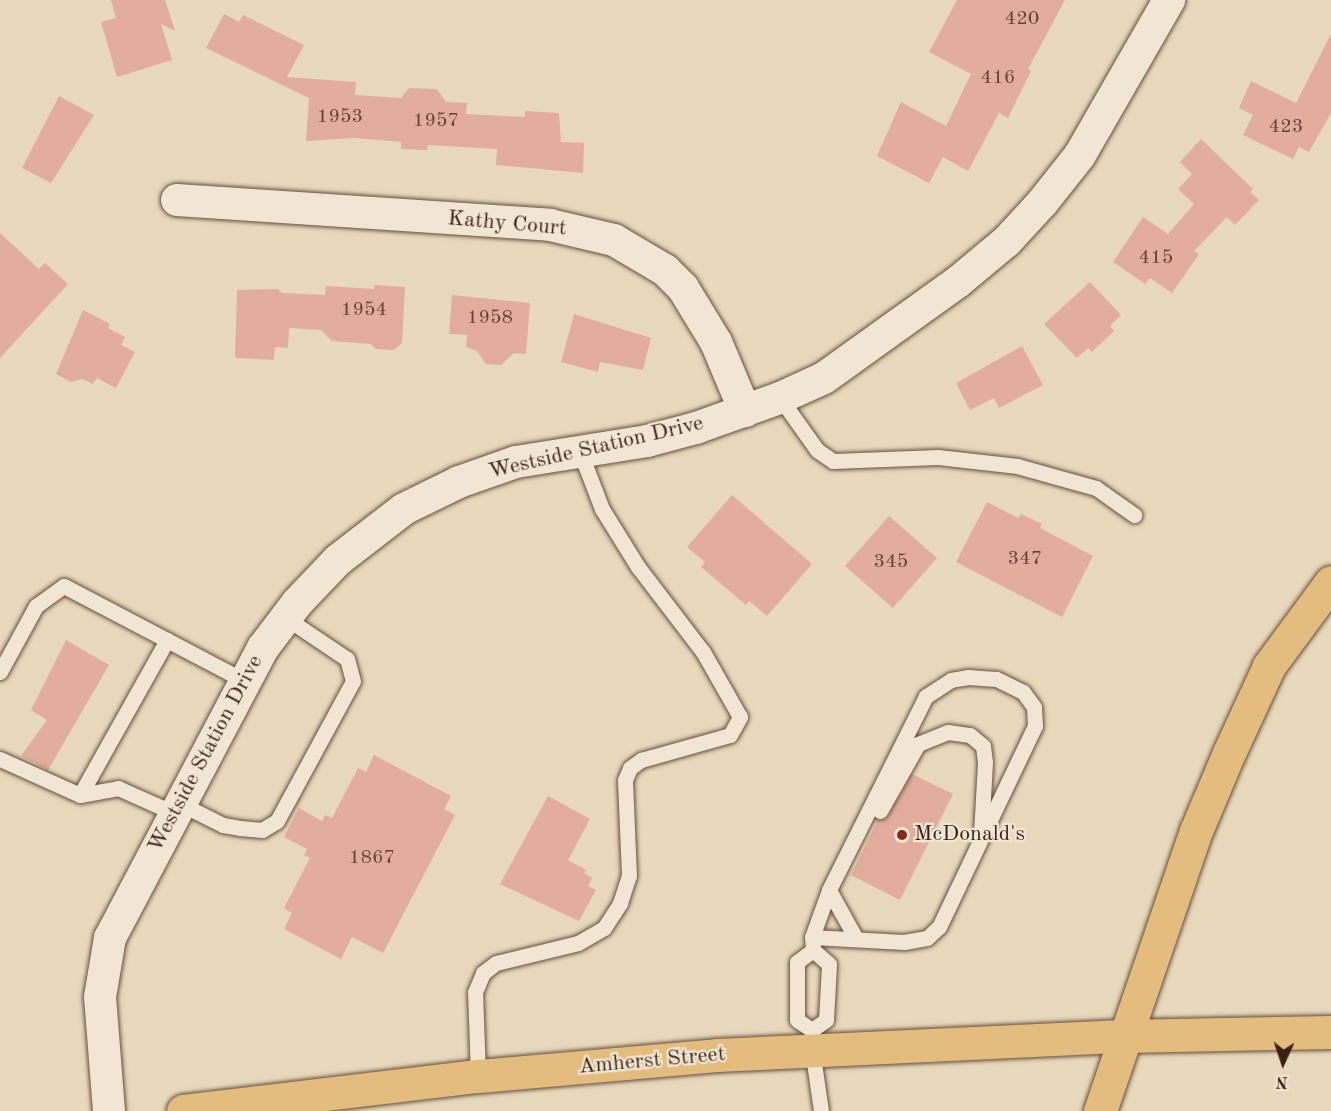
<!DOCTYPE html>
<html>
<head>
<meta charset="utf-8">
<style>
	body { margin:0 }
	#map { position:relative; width:1331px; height:1111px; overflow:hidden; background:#e8d9bc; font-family:"Old Standard TT",serif }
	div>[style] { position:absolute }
	.building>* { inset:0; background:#e2ad9d }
	.roads { filter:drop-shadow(0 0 2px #664e3e) drop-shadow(0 0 2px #664e3e) }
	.service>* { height:15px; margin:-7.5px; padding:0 7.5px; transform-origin:7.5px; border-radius:7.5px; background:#f0e6d3 }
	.minor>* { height:32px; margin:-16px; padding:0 16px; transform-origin:16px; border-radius:16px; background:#f0e6d3 }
	.primary>* { height:33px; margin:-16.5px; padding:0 16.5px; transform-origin:16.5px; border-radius:16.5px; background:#e4bc7e }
	.motorway>* { height:33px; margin:-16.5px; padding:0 16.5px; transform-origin:16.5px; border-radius:16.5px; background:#e4bc7e }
	.dots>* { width:16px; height:16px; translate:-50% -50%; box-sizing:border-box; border:3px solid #f0e6d3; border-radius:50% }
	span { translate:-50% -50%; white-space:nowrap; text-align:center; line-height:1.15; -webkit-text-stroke:4.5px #f0e6d3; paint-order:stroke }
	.number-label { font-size:20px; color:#654336 }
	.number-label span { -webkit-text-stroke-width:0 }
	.street-label { font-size:22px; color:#3b2014 }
	.poi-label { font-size:22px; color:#3b2014 }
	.left { translate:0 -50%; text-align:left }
	.north { position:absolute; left:1253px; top:1033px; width:60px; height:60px; -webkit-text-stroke:4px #f0e6d3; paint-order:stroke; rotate:183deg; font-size:16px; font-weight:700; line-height:24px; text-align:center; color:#3b2014 }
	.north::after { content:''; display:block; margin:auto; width:21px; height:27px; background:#3b2014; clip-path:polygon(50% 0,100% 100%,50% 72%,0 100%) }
</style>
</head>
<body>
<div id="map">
	<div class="building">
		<i style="clip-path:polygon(111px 0,165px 0,175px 31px,161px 24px,172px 60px,117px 77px,101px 22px,116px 18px)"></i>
		<i style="clip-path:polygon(957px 0,1065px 0,1028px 69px,1031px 71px,1008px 118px,999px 113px,968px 171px,943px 157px,929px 183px,877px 156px,901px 102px,946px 126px,971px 74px,929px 52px)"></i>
		<i style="clip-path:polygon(224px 14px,239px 22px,243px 15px,304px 45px,287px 77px,356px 82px,355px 95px,401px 98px,409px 88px,437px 89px,446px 102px,467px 103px,466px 114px,525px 117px,525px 111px,559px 113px,561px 142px,584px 143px,583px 173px,496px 165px,497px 149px,428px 145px,427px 150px,401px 149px,401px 142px,354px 138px,306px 141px,309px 98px,206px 48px)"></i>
		<i style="clip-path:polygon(1331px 34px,1331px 113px,1309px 152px,1299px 147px,1293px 159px,1243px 135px,1253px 115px,1239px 108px,1251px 81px,1296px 103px)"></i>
		<i style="clip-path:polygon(59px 96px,94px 115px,51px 183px,22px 168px)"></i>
		<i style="clip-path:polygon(1201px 139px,1253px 189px,1250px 192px,1259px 200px,1235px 225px,1227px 217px,1194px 251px,1199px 254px,1172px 293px,1150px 278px,1145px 284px,1113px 262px,1143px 217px,1168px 234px,1194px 204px,1178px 189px,1192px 174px,1180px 162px)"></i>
		<i style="clip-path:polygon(0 233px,39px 269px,45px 263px,68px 284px,0 358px)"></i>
		<i style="clip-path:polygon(1090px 282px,1121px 315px,1110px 326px,1114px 331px,1092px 352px,1088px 348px,1077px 358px,1044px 324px)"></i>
		<i style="clip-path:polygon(374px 285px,405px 287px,402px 343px,394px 350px,376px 349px,371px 344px,332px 341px,321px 330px,289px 328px,288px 348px,275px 347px,274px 360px,235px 358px,237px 290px,278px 289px,282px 293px,325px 295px,326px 286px,374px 289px)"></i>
		<i style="clip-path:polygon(452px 295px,530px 303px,526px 354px,514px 353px,501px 365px,486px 364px,477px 351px,466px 347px,467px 335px,449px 334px)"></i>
		<i style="clip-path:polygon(83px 310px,110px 324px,108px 328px,125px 337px,121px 345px,135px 352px,116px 388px,97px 378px,93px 384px,82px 379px,71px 382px,56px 374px)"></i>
		<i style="clip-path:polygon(574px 314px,651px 338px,643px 370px,600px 362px,598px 372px,561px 362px)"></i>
		<i style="clip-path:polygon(1022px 346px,1043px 385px,999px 408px,994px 398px,970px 410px,956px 383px)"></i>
		<i style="clip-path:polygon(732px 495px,812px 564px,767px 616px,749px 601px,746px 605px,701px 567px,705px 562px,687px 547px)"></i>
		<i style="clip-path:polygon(987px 502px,1018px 518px,1021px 514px,1042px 524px,1040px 528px,1093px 556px,1062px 617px,956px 562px)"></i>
		<i style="clip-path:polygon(889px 516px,937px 558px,893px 608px,845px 566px)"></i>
		<i style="clip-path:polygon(66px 640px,109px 665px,48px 770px,21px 756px,47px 720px,31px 710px)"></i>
		<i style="clip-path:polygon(374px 755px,451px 796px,444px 809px,455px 815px,383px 953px,352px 937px,341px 959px,284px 929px,292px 913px,284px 908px,310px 858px,304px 855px,307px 849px,284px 837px,299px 808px,322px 821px,325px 815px,332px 818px,358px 768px,366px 772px)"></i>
		<i style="clip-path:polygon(912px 774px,953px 794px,900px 900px,851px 875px,878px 820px,888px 816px)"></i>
		<i style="clip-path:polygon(548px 796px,590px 819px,568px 860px,586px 870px,584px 873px,592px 878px,588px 886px,596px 890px,579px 921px,500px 884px)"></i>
	</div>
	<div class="roads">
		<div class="service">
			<i style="left:780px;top:398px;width:64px;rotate:54.6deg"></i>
			<i style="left:817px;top:450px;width:19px;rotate:35deg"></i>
			<i style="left:833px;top:461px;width:105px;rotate:-2.2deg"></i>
			<i style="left:938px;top:457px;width:80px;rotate:6.5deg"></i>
			<i style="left:1017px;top:466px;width:82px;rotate:15.6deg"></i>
			<i style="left:1096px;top:488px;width:47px;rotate:35.4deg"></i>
			<i style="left:0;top:672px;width:75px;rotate:-61.4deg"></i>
			<i style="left:36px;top:606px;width:34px;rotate:-36deg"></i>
			<i style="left:64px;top:586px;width:204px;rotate:27.7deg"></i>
			<i style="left:0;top:759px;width:88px;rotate:24.2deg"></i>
			<i style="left:80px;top:795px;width:39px;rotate:-10deg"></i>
			<i style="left:118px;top:788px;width:61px;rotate:24.1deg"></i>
			<i style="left:80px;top:795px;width:178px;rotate:-60.7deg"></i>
			<i style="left:179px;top:803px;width:49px;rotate:26.6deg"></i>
			<i style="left:223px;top:825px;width:17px;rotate:10deg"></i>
			<i style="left:240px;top:828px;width:22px;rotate:5deg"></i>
			<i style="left:262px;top:830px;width:17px;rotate:-31deg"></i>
			<i style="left:277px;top:821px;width:159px;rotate:-61.5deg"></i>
			<i style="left:353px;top:681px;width:23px;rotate:-105deg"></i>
			<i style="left:347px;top:659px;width:73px;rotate:-146.1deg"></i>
			<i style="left:880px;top:811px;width:77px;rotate:-60.4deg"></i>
			<i style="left:918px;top:744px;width:32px;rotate:-22deg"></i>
			<i style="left:948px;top:732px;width:22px;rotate:8deg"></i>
			<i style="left:970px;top:735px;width:17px;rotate:40deg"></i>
			<i style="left:983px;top:746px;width:16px;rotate:83deg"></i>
			<i style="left:985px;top:762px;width:71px;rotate:93.2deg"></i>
			<i style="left:812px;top:937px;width:92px;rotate:3.1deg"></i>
			<i style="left:904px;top:942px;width:23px;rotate:-10deg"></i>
			<i style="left:927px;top:938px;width:16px;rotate:-43deg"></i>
			<i style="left:939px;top:927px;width:223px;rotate:-64.5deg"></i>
			<i style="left:1035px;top:726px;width:19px;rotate:-93deg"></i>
			<i style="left:1034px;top:707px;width:19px;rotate:-126deg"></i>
			<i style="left:1023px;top:692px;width:30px;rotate:-154deg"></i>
			<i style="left:996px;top:679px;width:28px;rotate:-176deg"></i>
			<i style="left:968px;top:677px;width:17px;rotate:170deg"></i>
			<i style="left:951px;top:680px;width:30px;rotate:147deg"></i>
			<i style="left:926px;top:696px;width:217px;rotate:116.6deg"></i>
			<i style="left:829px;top:890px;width:54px;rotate:61deg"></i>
			<i style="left:812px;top:1030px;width:17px;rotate:-36deg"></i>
			<i style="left:826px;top:1020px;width:56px;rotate:-86.9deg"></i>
			<i style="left:829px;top:964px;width:21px;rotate:-139deg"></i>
			<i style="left:813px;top:950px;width:13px;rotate:-94deg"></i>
			<i style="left:812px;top:937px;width:50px;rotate:-70.1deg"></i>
			<i style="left:812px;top:1030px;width:18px;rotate:-146deg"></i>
			<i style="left:797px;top:1020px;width:58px;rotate:-90deg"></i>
			<i style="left:797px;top:962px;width:20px;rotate:-37deg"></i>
			<i style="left:812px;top:1049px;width:63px;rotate:81.7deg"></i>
			<i style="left:478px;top:1076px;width:84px;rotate:-92deg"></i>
			<i style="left:475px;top:992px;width:21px;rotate:-67deg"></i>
			<i style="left:483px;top:973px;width:16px;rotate:-38deg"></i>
			<i style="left:496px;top:963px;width:84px;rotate:-13.7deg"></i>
			<i style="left:578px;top:943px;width:30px;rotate:-30deg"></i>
			<i style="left:604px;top:928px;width:30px;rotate:-57deg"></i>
			<i style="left:620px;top:903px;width:28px;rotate:-72deg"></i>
			<i style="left:629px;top:876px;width:96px;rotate:-92.4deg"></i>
			<i style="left:625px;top:780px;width:13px;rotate:-67deg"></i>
			<i style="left:630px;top:768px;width:14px;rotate:-36deg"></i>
			<i style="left:641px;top:760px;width:92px;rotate:-15.7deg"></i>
			<i style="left:730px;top:735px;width:21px;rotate:-61deg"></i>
			<i style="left:740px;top:717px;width:75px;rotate:-119.6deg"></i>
			<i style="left:703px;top:652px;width:107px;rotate:-127.4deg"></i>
			<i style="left:638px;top:567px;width:68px;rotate:-121.8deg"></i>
			<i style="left:602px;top:509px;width:64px;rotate:-111deg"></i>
		</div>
		<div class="minor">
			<i style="left:177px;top:200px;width:374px;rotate:3.8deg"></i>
			<i style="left:550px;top:225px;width:66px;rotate:13.2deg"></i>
			<i style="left:614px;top:240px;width:59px;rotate:30.5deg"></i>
			<i style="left:665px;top:270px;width:25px;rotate:45deg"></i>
			<i style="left:683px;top:288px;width:63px;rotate:58.6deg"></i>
			<i style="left:716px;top:342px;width:75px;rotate:67.2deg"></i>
			<i style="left:109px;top:1111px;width:114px;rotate:-94.5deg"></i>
			<i style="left:100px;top:997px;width:60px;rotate:-80.4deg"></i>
			<i style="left:110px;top:938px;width:328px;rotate:-62.2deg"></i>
			<i style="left:263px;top:648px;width:56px;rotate:-52.9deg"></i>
			<i style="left:297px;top:603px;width:59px;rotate:-46.4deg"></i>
			<i style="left:338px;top:560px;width:83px;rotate:-37.7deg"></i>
			<i style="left:404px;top:509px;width:61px;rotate:-26.1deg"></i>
			<i style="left:459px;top:482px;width:60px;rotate:-19.3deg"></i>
			<i style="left:516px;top:462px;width:133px;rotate:-9.1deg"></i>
			<i style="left:647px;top:441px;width:51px;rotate:-14.9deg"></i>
			<i style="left:696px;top:428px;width:89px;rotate:-19.7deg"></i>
			<i style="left:780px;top:398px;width:48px;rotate:-24.4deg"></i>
			<i style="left:824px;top:378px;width:166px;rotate:-35.7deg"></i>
			<i style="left:959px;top:281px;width:62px;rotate:-39.8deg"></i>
			<i style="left:1007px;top:241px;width:52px;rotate:-47.4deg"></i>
			<i style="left:1042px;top:203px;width:61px;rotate:-51.6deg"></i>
			<i style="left:1080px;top:155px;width:179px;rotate:-60.1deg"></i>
		</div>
		<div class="primary">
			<i style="left:183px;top:1111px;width:297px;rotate:-6.8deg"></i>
			<i style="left:478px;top:1076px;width:240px;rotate:-5deg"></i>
			<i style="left:717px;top:1055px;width:406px;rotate:-2.7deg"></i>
			<i style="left:1123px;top:1036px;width:208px;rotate:-1.1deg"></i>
		</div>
		<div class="motorway">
			<i style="left:1100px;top:1111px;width:296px;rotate:-71.1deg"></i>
			<i style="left:1196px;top:831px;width:85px;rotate:-67.1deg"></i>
			<i style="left:1229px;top:753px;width:96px;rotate:-65.3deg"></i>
			<i style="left:1269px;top:666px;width:104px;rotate:-53.6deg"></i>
		</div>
	</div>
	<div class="dots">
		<i style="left:902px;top:835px;background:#8f2418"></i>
	</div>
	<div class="number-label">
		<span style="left:1022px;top:19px">420</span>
		<span style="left:998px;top:78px">416</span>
		<span style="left:340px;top:117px">1953</span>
		<span style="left:436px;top:121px">1957</span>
		<span style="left:1286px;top:127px">423</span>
		<span style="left:1156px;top:258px">415</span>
		<span style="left:364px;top:310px">1954</span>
		<span style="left:490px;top:318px">1958</span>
		<span style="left:1025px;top:559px">347</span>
		<span style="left:891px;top:562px">345</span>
		<span style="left:372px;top:858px">1867</span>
	</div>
	<div class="street-label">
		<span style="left:507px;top:224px;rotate:5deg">Kathy Court</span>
		<span style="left:596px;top:448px;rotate:-13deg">Westside Station Drive</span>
		<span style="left:206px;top:754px;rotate:-62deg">Westside Station Drive</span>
		<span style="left:652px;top:1061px;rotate:-5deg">Amherst Street</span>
	</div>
	<div class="poi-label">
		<span class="left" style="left:914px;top:835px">McDonald's</span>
	</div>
	<div class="north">N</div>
</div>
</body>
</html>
